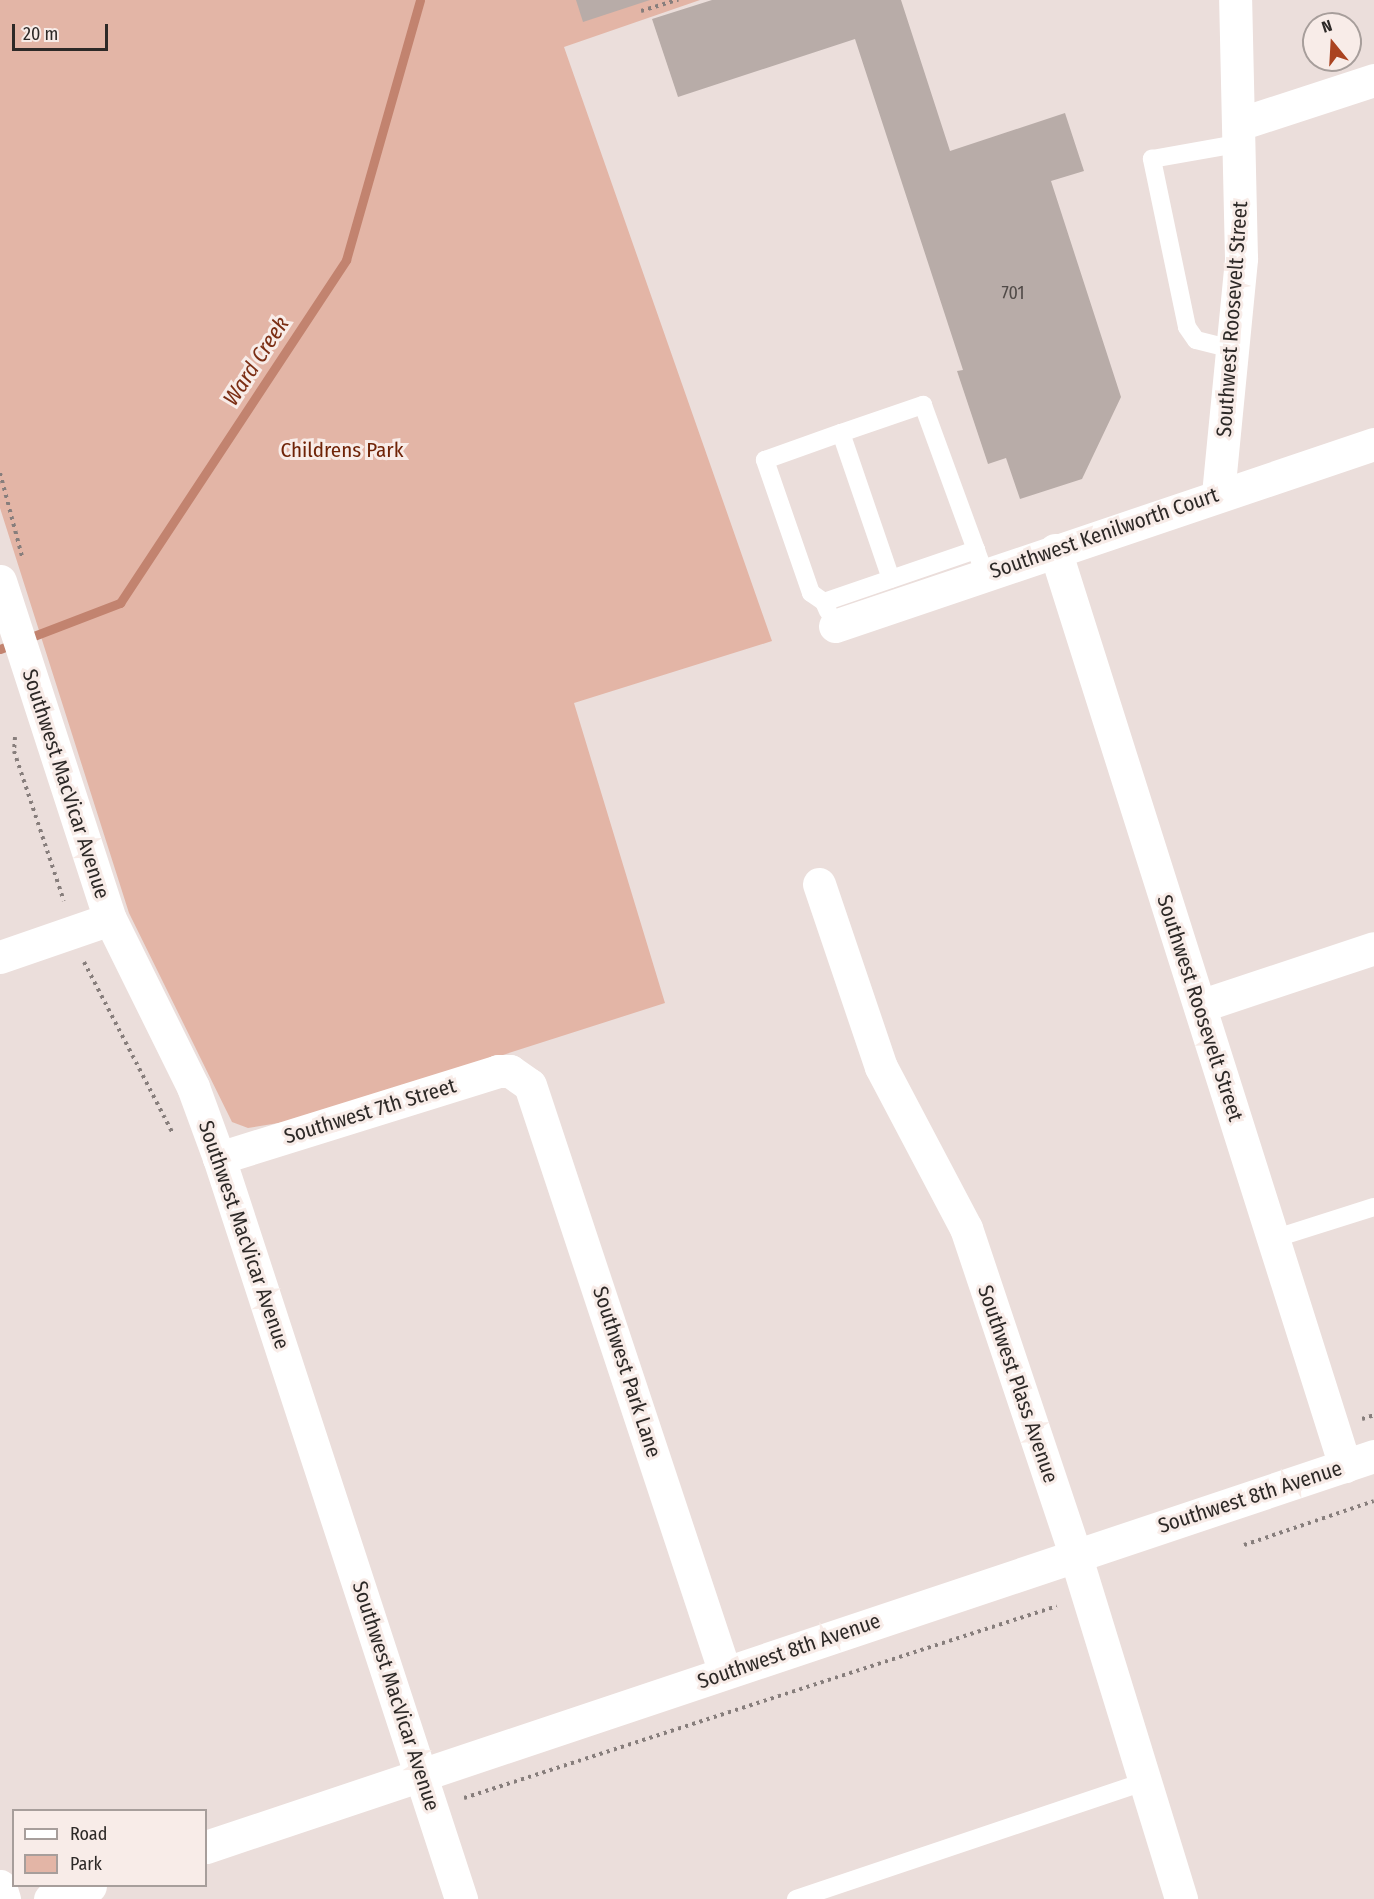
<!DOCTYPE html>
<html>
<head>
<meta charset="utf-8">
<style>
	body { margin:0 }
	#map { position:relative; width:1374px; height:1899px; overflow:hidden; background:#ebdedb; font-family:"Fira Sans Condensed",sans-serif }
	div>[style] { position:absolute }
	.green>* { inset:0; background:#e3b5a6 }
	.stream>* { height:9px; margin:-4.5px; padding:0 4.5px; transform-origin:4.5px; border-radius:4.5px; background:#c2836f }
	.building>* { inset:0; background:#b8aca8 }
	.path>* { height:4px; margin-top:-2px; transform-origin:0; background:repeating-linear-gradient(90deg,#877e7c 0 3px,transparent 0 7.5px) }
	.lane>* { height:18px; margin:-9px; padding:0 9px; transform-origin:9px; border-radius:9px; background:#fff }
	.street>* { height:33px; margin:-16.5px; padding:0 16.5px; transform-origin:16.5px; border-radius:16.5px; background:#fff }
	.secondary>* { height:33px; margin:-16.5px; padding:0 16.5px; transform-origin:16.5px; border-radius:16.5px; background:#fff }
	span { translate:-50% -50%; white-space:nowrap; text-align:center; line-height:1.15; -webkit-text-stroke:6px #f8ece8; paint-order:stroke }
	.number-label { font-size:18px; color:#504a47 }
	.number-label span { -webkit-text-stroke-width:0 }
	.street-label { font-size:21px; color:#2d2927 }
	.park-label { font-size:21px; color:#6f2307 }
	.water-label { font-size:22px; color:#7b2e14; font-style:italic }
	.legend { position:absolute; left:12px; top:1809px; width:195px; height:78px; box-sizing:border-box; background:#f8ece8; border:2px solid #a79e9b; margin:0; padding:8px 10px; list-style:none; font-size:18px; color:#2d2927 }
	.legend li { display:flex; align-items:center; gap:12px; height:30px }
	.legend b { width:30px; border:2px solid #a79e9b }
	.north { position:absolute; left:1302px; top:12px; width:60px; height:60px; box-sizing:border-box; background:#f8ece8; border:2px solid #a79e9b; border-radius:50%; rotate:342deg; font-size:16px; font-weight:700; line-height:24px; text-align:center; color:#2d2927 }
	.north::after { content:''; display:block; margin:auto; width:21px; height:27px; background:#aa4320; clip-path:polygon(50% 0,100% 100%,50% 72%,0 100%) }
	.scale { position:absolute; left:12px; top:24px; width:96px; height:27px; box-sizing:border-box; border:3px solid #2d2927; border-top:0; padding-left:8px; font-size:18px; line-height:21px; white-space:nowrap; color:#2d2927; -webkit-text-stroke:4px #f8ece8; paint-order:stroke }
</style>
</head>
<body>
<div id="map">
	<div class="green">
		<i style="clip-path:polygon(0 0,700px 0,564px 47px,772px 641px,574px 703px,665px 1003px,303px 1119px,248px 1128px,232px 1122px,129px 913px,0 508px)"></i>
	</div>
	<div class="stream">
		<i style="left:0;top:649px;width:129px;rotate:-21deg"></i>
		<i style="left:120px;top:603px;width:411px;rotate:-56.6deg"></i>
		<i style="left:346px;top:260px;width:270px;rotate:-74.1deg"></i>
	</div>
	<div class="building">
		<i style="clip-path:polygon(576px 0,650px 0,583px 22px)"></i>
		<i style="clip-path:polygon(712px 0,901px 0,950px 151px,1065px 113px,1084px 171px,1051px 181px,1121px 397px,1082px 479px,1020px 499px,1006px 458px,988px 464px,957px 371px,963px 370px,855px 39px,678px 97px,652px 19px)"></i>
	</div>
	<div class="path">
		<i style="left:641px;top:11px;width:39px;rotate:-17deg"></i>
		<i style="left:0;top:473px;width:86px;rotate:75.2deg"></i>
		<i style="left:15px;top:737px;width:14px;rotate:94deg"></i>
		<i style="left:14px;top:751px;width:158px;rotate:71.6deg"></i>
		<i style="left:84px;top:962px;width:194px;rotate:62.6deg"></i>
		<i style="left:1362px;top:1419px;width:13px;rotate:-18deg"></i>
		<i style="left:1244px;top:1545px;width:137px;rotate:-18.7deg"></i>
		<i style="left:464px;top:1798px;width:623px;rotate:-17.94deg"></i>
	</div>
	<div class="lane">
		<i style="left:1232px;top:349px;width:37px;rotate:-166deg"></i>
		<i style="left:1196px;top:340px;width:16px;rotate:-125deg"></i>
		<i style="left:1187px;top:327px;width:172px;rotate:-101.8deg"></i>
		<i style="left:1152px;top:159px;width:91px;rotate:-10.1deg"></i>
		<i style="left:841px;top:433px;width:87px;rotate:-18.9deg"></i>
		<i style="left:923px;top:405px;width:154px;rotate:69.9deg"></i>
		<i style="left:824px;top:602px;width:16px;rotate:-145deg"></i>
		<i style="left:811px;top:593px;width:141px;rotate:-109.1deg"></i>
		<i style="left:765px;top:460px;width:81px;rotate:-19.6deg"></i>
		<i style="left:841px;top:433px;width:154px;rotate:71.1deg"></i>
		<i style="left:828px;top:611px;width:10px;rotate:-114deg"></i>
		<i style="left:824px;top:602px;width:161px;rotate:-18.9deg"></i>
		<i style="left:976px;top:550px;width:12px;rotate:70deg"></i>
		<i style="left:1273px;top:1239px;width:106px;rotate:-17.6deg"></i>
		<i style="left:796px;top:1899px;width:366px;rotate:-18.6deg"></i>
	</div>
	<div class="street">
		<i style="left:1242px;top:123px;width:139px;rotate:-18deg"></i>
		<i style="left:1218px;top:494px;width:237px;rotate:-84.4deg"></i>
		<i style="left:1241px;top:258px;width:258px;rotate:-91.3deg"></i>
		<i style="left:1055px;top:550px;width:961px;rotate:72.43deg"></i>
		<i style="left:835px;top:626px;width:569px;rotate:-18.66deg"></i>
		<i style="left:819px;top:884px;width:193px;rotate:71.3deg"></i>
		<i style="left:881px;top:1067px;width:182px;rotate:62.2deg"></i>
		<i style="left:966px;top:1228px;width:344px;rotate:71.5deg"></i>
		<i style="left:1075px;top:1554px;width:361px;rotate:72.9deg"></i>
		<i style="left:0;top:957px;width:116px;rotate:-19.1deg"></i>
		<i style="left:1200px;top:1006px;width:183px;rotate:-18.4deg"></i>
		<i style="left:219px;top:1158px;width:292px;rotate:-17.3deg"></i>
		<i style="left:498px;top:1071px;width:12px"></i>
		<i style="left:510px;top:1071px;width:24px;rotate:35deg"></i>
		<i style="left:530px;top:1085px;width:619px;rotate:71.65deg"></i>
		<i style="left:0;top:1886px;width:14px;rotate:73deg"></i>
	</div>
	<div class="secondary">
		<i style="left:0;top:581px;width:355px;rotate:72deg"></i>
		<i style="left:110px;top:919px;width:187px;rotate:63.7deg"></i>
		<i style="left:193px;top:1087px;width:76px;rotate:69.9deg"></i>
		<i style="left:219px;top:1158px;width:780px;rotate:71.91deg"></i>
		<i style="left:206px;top:1847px;width:1232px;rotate:-18.51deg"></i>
		<i style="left:50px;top:1899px;width:42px;rotate:-18deg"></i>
	</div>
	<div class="number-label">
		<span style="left:1013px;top:293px">701</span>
	</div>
	<div class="street-label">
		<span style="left:1232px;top:319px;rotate:-86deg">Southwest Roosevelt Street</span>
		<span style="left:1104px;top:533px;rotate:-19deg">Southwest Kenilworth Court</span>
		<span style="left:66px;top:784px;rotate:72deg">Southwest MacVicar Avenue</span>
		<span style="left:1200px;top:1008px;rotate:72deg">Southwest Roosevelt Street</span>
		<span style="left:370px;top:1111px;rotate:-17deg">Southwest 7th Street</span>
		<span style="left:244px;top:1235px;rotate:71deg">Southwest MacVicar Avenue</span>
		<span style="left:627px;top:1372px;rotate:72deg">Southwest Park Lane</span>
		<span style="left:1018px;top:1384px;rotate:71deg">Southwest Plass Avenue</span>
		<span style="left:1250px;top:1497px;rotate:-18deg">Southwest 8th Avenue</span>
		<span style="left:789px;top:1651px;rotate:-19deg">Southwest 8th Avenue</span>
		<span style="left:396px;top:1696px;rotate:72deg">Southwest MacVicar Avenue</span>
	</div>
	<div class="park-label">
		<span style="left:342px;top:450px">Childrens Park</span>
	</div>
	<div class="water-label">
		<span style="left:256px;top:361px;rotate:-57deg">Ward Creek</span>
	</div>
	<ul class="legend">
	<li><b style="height:8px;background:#fff"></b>Road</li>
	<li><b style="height:16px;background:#e3b5a6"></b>Park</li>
	</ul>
	<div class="north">N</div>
	<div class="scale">20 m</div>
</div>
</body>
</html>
